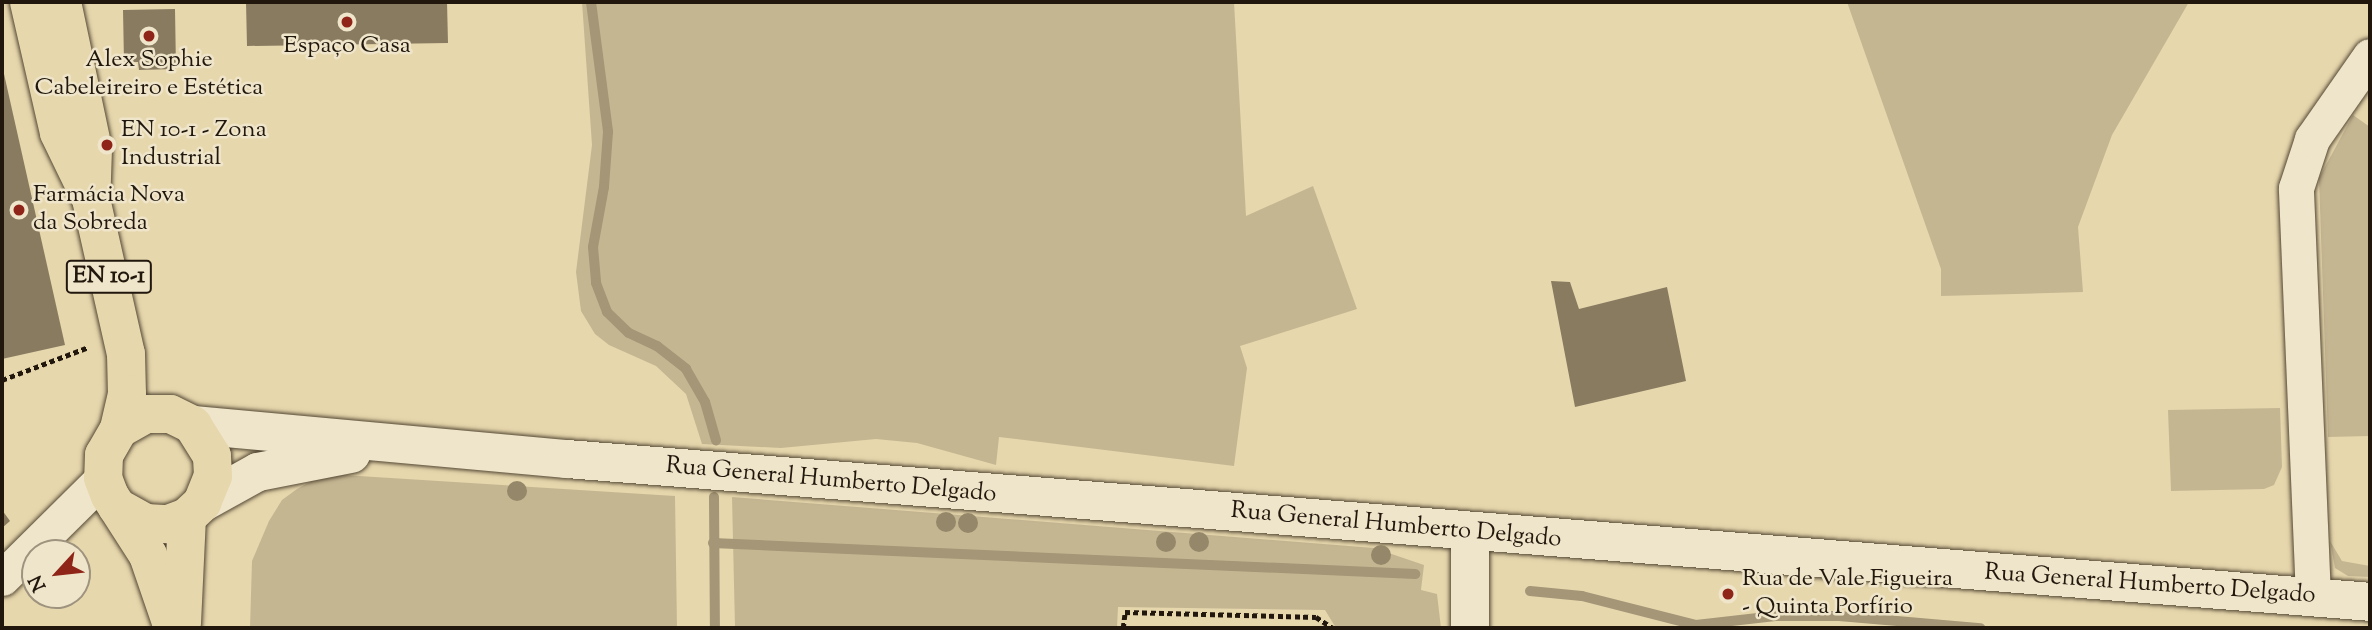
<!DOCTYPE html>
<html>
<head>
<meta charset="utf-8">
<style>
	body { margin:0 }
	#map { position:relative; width:2372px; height:630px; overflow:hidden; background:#e7d7ad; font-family:"Sorts Mill Goudy",serif }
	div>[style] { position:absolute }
	.green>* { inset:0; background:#c5b692 }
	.stream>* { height:10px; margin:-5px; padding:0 5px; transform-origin:5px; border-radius:5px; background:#a49676 }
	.building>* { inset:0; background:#887b60 }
	.path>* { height:4.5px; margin-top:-2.25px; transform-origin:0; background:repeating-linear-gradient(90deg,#21170c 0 5px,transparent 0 8.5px) }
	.roads { filter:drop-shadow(0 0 2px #524734) drop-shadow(0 0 2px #524734) }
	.minor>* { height:35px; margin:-17.5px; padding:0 17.5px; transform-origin:17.5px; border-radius:17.5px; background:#efe5ca }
	.tertiary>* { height:38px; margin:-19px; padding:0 19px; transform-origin:19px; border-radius:19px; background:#efe5ca }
	.secondary>* { height:38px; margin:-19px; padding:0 19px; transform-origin:19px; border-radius:19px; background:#efe5ca }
	.primary>* { height:38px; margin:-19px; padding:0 19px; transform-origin:19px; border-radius:19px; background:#e7d7ad }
	.trees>* { width:20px; height:20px; margin:-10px; border-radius:50%; background:#95886a }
	.dots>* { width:19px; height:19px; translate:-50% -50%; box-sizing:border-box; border:4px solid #efe5ca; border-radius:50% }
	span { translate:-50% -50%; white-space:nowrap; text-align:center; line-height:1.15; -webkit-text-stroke:5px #efe5ca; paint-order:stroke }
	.shield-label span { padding:2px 5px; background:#efe5ca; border:2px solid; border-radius:5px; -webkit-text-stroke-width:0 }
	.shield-label { font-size:23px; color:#21170c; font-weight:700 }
	.poi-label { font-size:24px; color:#21170c }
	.left { translate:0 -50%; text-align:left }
	.street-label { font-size:24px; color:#21170c }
	.frame { position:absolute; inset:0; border:4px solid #21170c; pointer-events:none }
	.north { position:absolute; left:21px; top:539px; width:70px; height:70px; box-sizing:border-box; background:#efe5ca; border:2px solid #9d937e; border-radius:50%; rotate:243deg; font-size:19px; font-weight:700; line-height:28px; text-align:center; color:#21170c }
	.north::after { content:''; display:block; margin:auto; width:24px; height:32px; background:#8f2418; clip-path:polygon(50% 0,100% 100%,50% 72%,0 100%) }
</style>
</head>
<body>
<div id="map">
	<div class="green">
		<i style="clip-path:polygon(582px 2px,1234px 2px,1246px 216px,1313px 186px,1357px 309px,1240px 346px,1247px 368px,1234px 466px,999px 437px,996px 465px,917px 443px,876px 439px,781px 448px,702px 444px,686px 394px,656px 366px,609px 345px,595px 334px,581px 311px,576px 272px,592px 145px)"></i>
		<i style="clip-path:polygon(1847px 2px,2189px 2px,2112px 135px,2078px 227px,2083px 292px,1941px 296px,1941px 269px)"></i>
		<i style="clip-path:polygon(2353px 115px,2370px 127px,2370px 436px,2328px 437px,2319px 178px)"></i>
		<i style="clip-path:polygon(2280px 408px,2282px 467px,2274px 485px,2264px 489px,2171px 491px,2168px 410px)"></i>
		<i style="clip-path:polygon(343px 475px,675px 496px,677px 628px,250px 628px,252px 561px,269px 521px,282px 500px,297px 489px,315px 479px)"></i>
		<i style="clip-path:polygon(732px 497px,1374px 548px,1424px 565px,1421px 590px,1437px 594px,1441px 628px,1336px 628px,1325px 610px,1118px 607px,1117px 628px,735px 628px)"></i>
		<i style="clip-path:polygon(2330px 541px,2342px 561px,2370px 566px,2370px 577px,2348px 576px,2335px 568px)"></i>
	</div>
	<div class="stream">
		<i style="left:591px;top:2px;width:131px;rotate:82.5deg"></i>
		<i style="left:608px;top:132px;width:55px;rotate:94.2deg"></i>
		<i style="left:604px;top:187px;width:61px;rotate:100.4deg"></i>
		<i style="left:593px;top:247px;width:36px;rotate:85deg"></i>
		<i style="left:596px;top:283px;width:31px;rotate:69deg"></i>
		<i style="left:607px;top:312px;width:30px;rotate:44deg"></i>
		<i style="left:629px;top:333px;width:31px;rotate:25deg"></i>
		<i style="left:657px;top:346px;width:37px;rotate:38deg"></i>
		<i style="left:686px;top:369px;width:38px;rotate:60deg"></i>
		<i style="left:705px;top:402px;width:40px;rotate:74deg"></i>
		<i style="left:714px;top:497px;width:131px;rotate:89.6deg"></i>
		<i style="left:713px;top:543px;width:703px;rotate:2.53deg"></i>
		<i style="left:1530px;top:591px;width:52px;rotate:5.5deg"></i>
		<i style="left:1582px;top:596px;width:118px;rotate:14.3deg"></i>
		<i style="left:1696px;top:625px;width:80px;rotate:-6.5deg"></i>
		<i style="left:1775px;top:616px;width:64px"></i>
		<i style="left:1839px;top:616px;width:142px;rotate:4.9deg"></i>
	</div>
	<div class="building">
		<i style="clip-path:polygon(246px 2px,447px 2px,448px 43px,247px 46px)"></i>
		<i style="clip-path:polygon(175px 9px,176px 69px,139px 70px,138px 62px,124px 62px,123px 10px)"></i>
		<i style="clip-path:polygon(2px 65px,65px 345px,2px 359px)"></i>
		<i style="clip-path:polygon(1551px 281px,1570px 282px,1579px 309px,1667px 287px,1686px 381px,1575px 407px)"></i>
		<i style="clip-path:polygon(2px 510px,10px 521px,2px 528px)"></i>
	</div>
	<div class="path">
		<i style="left:2px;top:380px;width:93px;rotate:-20.8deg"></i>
		<i style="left:1123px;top:628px;width:16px;rotate:-83deg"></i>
		<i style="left:1125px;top:612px;width:191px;rotate:1.5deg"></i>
		<i style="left:1316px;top:617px;width:20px;rotate:33deg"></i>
	</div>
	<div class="roads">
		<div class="minor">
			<i style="left:2px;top:578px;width:142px;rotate:-44.7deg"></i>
			<i style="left:2313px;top:597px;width:409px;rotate:-92.4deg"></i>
			<i style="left:2296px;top:188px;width:52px;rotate:-71.9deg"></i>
			<i style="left:2312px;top:139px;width:101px;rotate:-55.1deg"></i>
		</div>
		<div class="tertiary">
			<i style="left:1470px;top:532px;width:96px;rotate:90deg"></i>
		</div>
		<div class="secondary">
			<i style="left:193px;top:425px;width:376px;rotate:5.2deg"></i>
			<i style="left:567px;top:459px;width:1809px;rotate:4.53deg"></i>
			<i style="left:202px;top:503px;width:64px;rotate:-29deg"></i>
			<i style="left:258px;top:472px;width:95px;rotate:-11deg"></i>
		</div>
		<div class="primary">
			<i style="left:29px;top:2px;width:134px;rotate:77.1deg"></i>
			<i style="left:59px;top:133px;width:73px;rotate:64.1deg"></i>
			<i style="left:91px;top:199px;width:159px;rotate:77.3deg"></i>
			<i style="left:126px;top:354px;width:40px;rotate:88.6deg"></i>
			<i style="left:127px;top:394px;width:36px;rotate:103deg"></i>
			<i style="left:62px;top:2px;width:150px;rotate:78.1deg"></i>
			<i style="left:93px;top:149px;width:37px;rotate:92deg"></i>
			<i style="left:117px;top:507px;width:33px;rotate:29deg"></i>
			<i style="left:146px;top:523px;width:22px;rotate:3deg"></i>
			<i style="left:168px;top:524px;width:20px;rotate:-20deg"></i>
			<i style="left:187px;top:517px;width:21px;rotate:-43deg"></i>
			<i style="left:202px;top:503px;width:29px;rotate:-68deg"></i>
			<i style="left:213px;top:476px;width:20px;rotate:-93deg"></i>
			<i style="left:212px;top:456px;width:36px;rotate:-122deg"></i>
			<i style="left:193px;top:425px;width:25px;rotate:-154deg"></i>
			<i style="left:170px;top:414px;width:24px;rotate:180deg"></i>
			<i style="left:146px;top:414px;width:31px;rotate:151deg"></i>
			<i style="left:119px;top:429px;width:30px;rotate:120deg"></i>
			<i style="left:104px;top:455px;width:23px;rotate:92deg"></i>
			<i style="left:103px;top:478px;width:19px;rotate:69deg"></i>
			<i style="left:110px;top:496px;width:70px;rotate:57.2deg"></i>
			<i style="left:148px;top:555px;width:77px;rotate:71.1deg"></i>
			<i style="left:182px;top:623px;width:106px;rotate:-87.3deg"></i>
		</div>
	</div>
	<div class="trees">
		<i style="left:517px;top:491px"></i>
		<i style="left:946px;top:522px"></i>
		<i style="left:968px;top:523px"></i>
		<i style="left:1166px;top:542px"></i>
		<i style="left:1199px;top:542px"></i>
		<i style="left:1381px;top:555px"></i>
	</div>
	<div class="dots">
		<i style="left:347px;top:22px;background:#8f2418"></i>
		<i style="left:149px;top:36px;background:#8f2418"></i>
		<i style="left:107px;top:145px;background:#8f2418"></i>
		<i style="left:19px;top:210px;background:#8f2418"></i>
		<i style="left:1728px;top:594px;background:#8f2418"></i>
	</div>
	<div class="shield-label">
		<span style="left:109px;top:277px">EN 10-1</span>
	</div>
	<div class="poi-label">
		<span style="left:347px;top:47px">Espaço Casa</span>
		<span style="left:149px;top:75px">Alex Sophie<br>Cabeleireiro e Estética</span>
		<span class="left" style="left:121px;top:145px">EN 10-1 - Zona<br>Industrial</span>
		<span class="left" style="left:33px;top:210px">Farmácia Nova<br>da Sobreda</span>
		<span class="left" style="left:1742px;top:594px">Rua de Vale Figueira<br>- Quinta Porfírio</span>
	</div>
	<div class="street-label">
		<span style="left:831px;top:481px;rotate:5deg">Rua General Humberto Delgado</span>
		<span style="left:1396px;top:526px;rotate:5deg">Rua General Humberto Delgado</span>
		<span style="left:2150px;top:585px;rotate:4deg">Rua General Humberto Delgado</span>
	</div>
	<div class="frame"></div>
	<div class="north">N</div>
</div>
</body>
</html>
